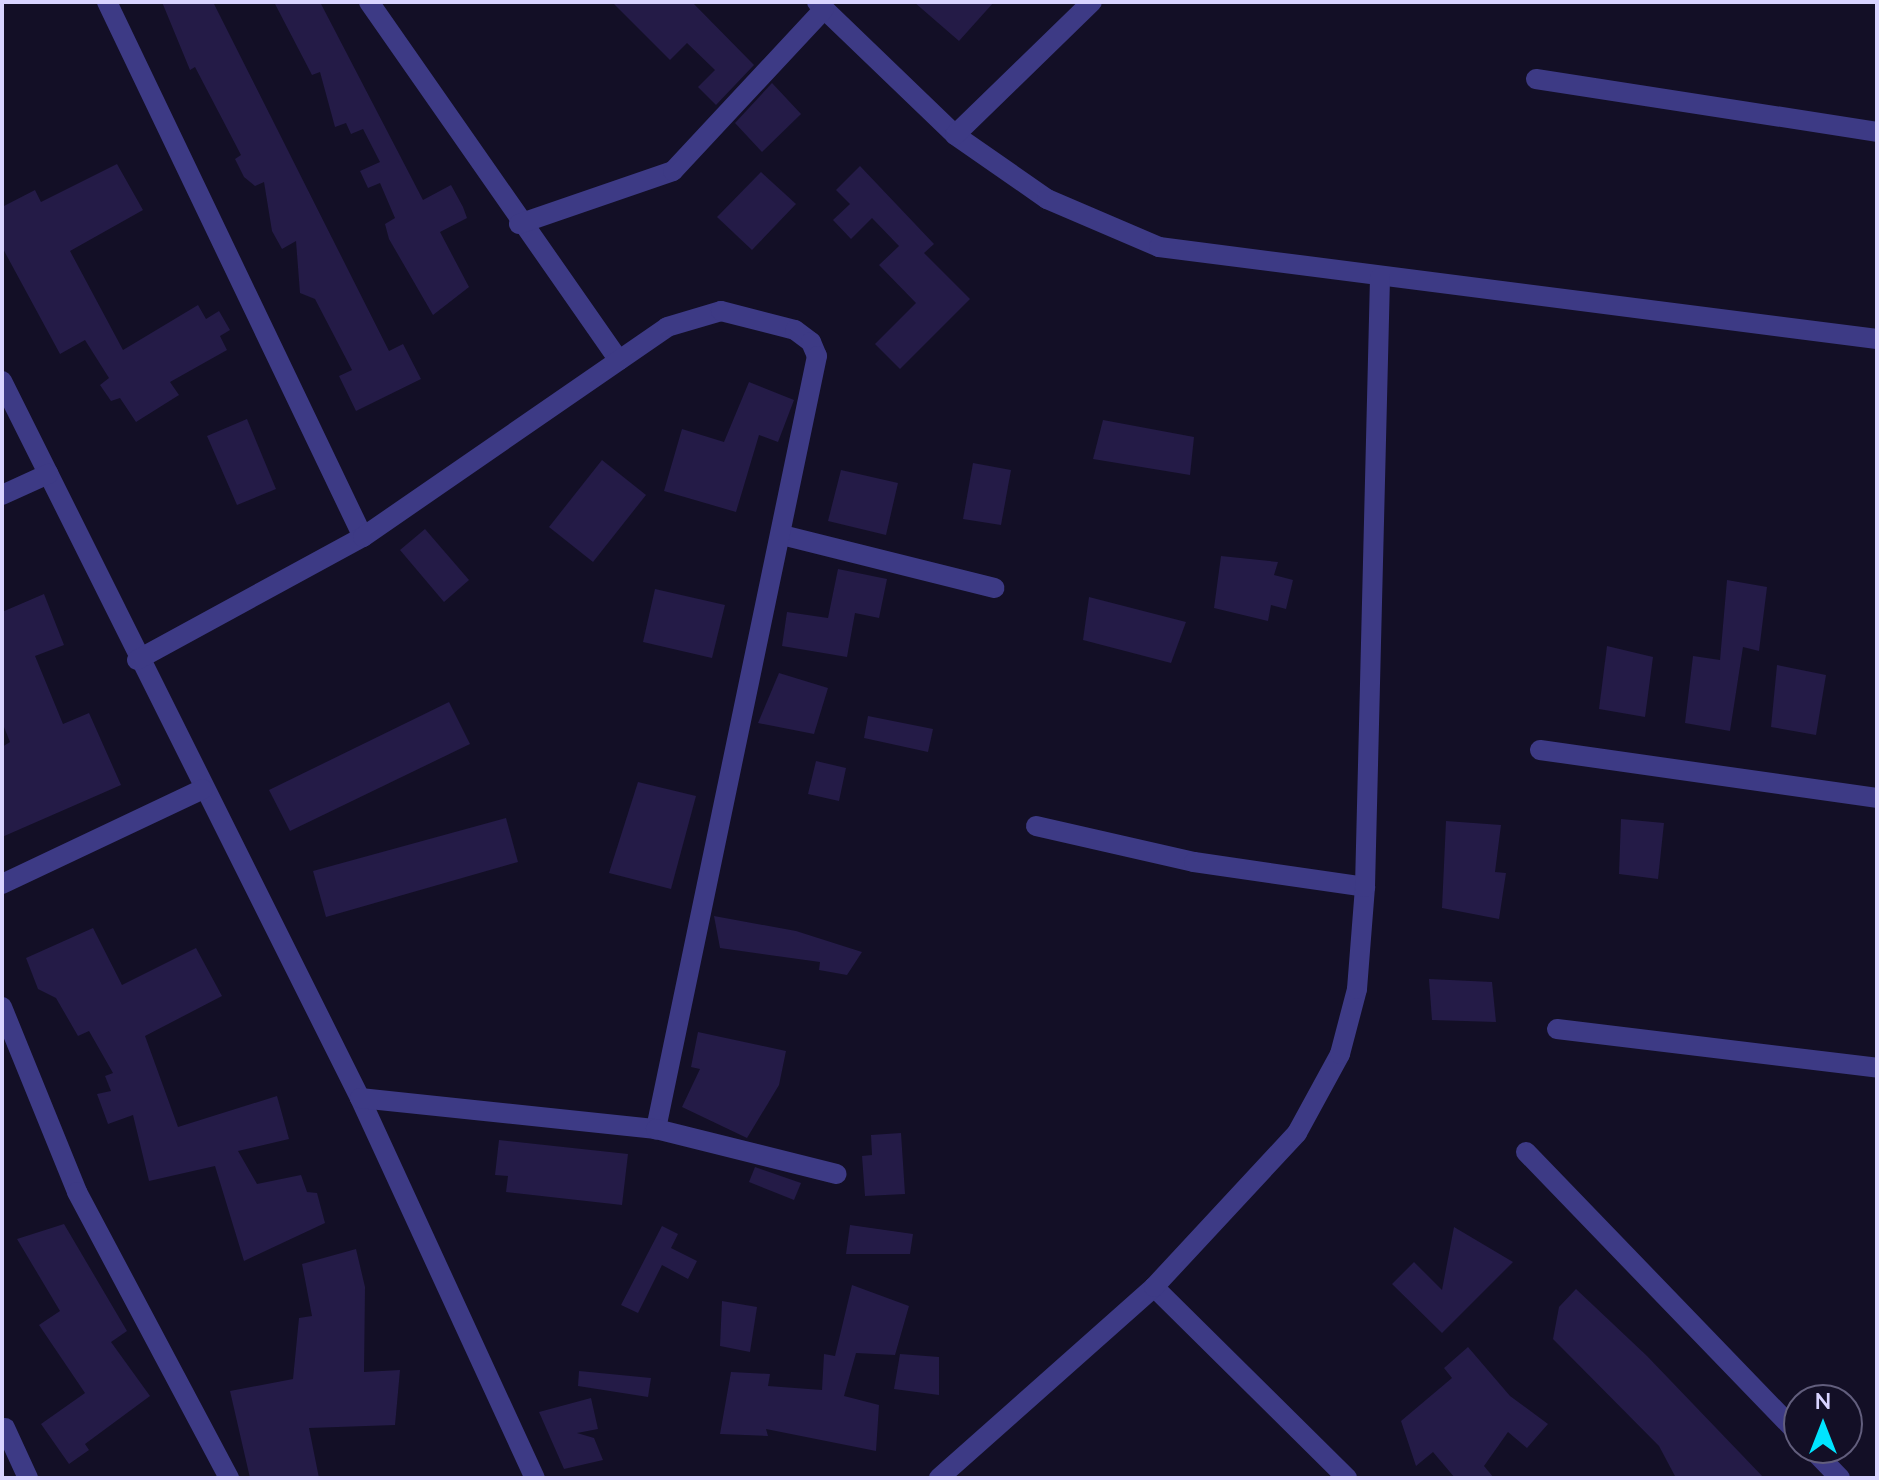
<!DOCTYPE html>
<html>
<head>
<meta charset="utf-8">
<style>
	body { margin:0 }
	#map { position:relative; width:1879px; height:1480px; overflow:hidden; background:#130f26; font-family:"Nunito Sans",sans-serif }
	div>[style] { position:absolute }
	.building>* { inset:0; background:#241b47 }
	.street>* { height:20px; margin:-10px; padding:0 10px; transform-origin:10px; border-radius:10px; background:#3d3a85 }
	span { translate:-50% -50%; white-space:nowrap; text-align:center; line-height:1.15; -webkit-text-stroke:7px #130f26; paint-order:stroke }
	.frame { position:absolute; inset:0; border:4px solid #d9d4ff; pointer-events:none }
	.north { position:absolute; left:1783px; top:1384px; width:80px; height:80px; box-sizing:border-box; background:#130f26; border:2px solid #625e7d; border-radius:50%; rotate:0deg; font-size:22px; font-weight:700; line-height:32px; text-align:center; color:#d9d4ff }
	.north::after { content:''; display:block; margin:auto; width:28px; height:36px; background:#00e5ff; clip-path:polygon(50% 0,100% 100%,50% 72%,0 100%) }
</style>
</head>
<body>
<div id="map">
	<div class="building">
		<i style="clip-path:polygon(162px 2px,213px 2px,389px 351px,403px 344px,421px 379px,356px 411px,339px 376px,352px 370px,315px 299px,300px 293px,296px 241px,282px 249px,272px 231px,264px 182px,255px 186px,244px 177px,235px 159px,241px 155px,195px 67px,190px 70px)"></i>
		<i style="clip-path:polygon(274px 2px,320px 2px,423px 200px,451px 185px,463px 207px,467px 218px,440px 232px,469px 287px,433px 315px,389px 239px,385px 224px,395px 218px,380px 183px,368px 188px,360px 171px,380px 162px,363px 129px,351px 134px,346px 123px,335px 127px,320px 72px,312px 75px)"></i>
		<i style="clip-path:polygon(612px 2px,692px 2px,754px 65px,716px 105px,698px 87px,715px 70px,687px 43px,670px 60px)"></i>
		<i style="clip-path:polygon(914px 2px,994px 2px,959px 41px)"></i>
		<i style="clip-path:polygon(772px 83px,801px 114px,762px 152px,735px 123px)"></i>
		<i style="clip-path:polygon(117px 164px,143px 210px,70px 251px,123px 350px,198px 305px,206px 319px,219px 311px,230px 330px,220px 336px,227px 350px,170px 382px,179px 395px,136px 422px,120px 398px,111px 401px,100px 385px,109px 378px,85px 340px,60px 354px,2px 247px,2px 207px,35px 190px,41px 202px)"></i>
		<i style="clip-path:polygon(860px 166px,934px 244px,924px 253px,970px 299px,900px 369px,875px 344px,916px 303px,879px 265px,899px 246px,872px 218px,851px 239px,833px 220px,850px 204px,836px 190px)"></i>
		<i style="clip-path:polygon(761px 172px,796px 204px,752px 250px,717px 217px)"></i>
		<i style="clip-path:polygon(749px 382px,794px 400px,778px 442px,759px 435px,736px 512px,664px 491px,682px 429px,724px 442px)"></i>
		<i style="clip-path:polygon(247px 419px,276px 489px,237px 505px,207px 436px)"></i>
		<i style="clip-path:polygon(1103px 420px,1194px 437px,1190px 475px,1093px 459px)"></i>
		<i style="clip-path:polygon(602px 460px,646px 495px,593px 562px,549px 527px)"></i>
		<i style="clip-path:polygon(973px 463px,1011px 470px,1001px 525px,963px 519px)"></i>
		<i style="clip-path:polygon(841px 470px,898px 483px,886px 535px,828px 521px)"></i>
		<i style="clip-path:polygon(425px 529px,469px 580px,444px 602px,400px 550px)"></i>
		<i style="clip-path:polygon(1221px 556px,1278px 562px,1274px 575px,1293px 580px,1286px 609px,1271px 605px,1268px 621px,1214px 608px)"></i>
		<i style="clip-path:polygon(838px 569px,887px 579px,879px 618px,855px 613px,847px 657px,782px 646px,787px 612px,828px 618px)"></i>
		<i style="clip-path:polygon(1727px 580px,1767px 587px,1759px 651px,1743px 647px,1730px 731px,1685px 723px,1693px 656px,1720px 660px)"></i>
		<i style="clip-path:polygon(655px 589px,725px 605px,712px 658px,643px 642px)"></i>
		<i style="clip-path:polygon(44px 594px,64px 645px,35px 656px,63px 724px,89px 713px,121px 785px,2px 837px,2px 747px,10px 742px,2px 722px,2px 612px)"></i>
		<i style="clip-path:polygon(1089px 597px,1186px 622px,1171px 663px,1083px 640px)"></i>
		<i style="clip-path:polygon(1607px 646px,1653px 657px,1645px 717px,1599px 709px)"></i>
		<i style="clip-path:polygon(1777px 665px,1826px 675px,1816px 735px,1771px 727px)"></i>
		<i style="clip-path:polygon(779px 673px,828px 688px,814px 734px,758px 723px)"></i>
		<i style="clip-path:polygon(449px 702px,470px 744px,290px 831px,269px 790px)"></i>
		<i style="clip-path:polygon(868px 716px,933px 729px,928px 752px,864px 738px)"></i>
		<i style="clip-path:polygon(816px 761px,846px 768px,839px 801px,808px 794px)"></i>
		<i style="clip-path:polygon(638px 782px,696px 796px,671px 889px,609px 873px)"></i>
		<i style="clip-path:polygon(506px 818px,518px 862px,326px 917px,313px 871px)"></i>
		<i style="clip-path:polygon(1621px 819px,1664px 823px,1658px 879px,1619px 874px)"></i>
		<i style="clip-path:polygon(1446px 821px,1501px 825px,1495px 872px,1506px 873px,1499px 919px,1442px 908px)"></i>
		<i style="clip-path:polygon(714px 916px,796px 931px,862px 952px,847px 975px,819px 970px,820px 962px,720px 948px)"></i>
		<i style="clip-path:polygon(93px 928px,122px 985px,196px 948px,222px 996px,145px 1036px,178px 1127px,277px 1096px,289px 1139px,238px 1151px,257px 1184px,301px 1175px,307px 1192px,317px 1193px,325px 1223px,244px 1261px,215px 1166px,149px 1181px,133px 1115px,108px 1124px,97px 1094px,111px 1091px,105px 1076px,113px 1073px,89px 1031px,78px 1036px,56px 998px,38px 989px,26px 958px)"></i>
		<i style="clip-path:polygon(1429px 979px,1492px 982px,1496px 1022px,1432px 1020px)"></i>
		<i style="clip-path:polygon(698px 1032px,786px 1051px,779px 1085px,747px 1138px,682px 1107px,700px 1069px,691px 1067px)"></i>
		<i style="clip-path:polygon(901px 1133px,905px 1194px,865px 1196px,862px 1156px,872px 1155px,871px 1135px)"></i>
		<i style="clip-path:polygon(499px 1140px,628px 1154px,622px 1205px,506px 1192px,508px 1176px,495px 1175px)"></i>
		<i style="clip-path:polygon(755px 1167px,801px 1183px,794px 1200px,749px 1182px)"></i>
		<i style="clip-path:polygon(64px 1224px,127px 1331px,111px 1342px,150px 1396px,85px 1444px,89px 1450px,69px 1464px,41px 1424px,85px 1393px,39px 1325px,60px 1311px,17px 1239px)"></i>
		<i style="clip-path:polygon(850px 1225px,913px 1234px,910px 1254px,846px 1254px)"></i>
		<i style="clip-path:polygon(662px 1226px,678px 1234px,671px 1248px,697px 1261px,688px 1279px,662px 1265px,638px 1313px,621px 1305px)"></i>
		<i style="clip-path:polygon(1454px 1227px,1513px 1262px,1442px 1333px,1392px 1284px,1414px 1262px,1442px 1290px)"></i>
		<i style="clip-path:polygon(356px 1249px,365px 1287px,364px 1372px,400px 1370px,395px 1425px,309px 1428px,319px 1478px,250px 1478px,230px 1391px,293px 1379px,299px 1318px,312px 1316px,302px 1264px)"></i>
		<i style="clip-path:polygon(852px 1285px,909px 1306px,895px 1355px,856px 1353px,844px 1396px,879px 1405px,876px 1451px,766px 1429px,768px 1436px,720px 1434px,731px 1372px,770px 1374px,768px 1386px,822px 1390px,824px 1354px,835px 1356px)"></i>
		<i style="clip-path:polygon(1576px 1289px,1647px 1356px,1764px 1478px,1676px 1478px,1659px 1446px,1553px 1339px,1559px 1307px)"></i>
		<i style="clip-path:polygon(722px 1301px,757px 1307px,750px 1352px,720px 1346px)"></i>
		<i style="clip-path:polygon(1468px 1347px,1510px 1396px,1548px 1424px,1527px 1448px,1508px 1432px,1484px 1466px,1494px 1478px,1455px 1478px,1433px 1452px,1416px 1466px,1401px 1421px,1452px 1378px,1444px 1368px)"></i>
		<i style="clip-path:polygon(900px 1354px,939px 1357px,939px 1395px,894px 1389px)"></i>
		<i style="clip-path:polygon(579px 1371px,651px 1378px,648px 1397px,578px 1386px)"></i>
		<i style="clip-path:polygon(591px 1398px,598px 1429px,577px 1433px,594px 1438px,603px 1460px,564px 1469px,539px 1412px)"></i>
	</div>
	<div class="street">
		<i style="left:107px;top:2px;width:593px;rotate:64.43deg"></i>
		<i style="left:369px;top:2px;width:437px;rotate:55.1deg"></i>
		<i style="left:817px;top:2px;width:192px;rotate:43.9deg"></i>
		<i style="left:955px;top:135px;width:112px;rotate:34.8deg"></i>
		<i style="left:1047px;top:199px;width:122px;rotate:23.2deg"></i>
		<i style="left:1159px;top:247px;width:724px;rotate:7.3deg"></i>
		<i style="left:1536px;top:79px;width:345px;rotate:8.8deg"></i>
		<i style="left:955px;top:135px;width:191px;rotate:-44.2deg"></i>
		<i style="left:519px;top:224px;width:163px;rotate:-19deg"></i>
		<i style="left:673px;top:171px;width:221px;rotate:-47deg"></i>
		<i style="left:2px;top:381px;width:801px;rotate:63.47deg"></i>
		<i style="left:360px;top:1098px;width:418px;rotate:65.3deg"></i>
		<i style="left:2px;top:495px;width:51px;rotate:-24.5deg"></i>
		<i style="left:782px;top:535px;width:219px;rotate:14deg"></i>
		<i style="left:137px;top:660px;width:257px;rotate:-28.6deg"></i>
		<i style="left:363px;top:537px;width:369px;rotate:-34.6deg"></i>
		<i style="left:667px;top:327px;width:56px;rotate:-16.5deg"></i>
		<i style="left:721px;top:311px;width:76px;rotate:14.4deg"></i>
		<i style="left:795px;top:330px;width:20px;rotate:37deg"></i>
		<i style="left:811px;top:342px;width:15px;rotate:67deg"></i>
		<i style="left:817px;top:356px;width:790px;rotate:101.77deg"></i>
		<i style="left:1540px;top:750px;width:340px;rotate:8.1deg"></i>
		<i style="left:1036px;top:826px;width:162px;rotate:12.8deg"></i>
		<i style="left:1194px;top:862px;width:173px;rotate:8.3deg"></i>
		<i style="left:2px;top:884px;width:222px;rotate:-25.3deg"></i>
		<i style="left:2px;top:1007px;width:200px;rotate:67.9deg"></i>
		<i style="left:77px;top:1192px;width:324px;rotate:62deg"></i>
		<i style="left:1557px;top:1029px;width:322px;rotate:6.9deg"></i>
		<i style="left:360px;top:1098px;width:298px;rotate:6deg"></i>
		<i style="left:656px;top:1129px;width:186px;rotate:14deg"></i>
		<i style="left:1526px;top:1152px;width:393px;rotate:46deg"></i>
		<i style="left:1154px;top:1287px;width:272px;rotate:44.7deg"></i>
		<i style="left:5px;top:1428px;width:55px;rotate:65.3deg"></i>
		<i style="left:1811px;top:1448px;width:42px;rotate:46deg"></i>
		<i style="left:939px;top:1478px;width:288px;rotate:-41.6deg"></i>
		<i style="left:1154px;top:1287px;width:210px;rotate:-47.1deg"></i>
		<i style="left:1297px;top:1133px;width:90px;rotate:-61.4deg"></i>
		<i style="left:1340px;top:1054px;width:67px;rotate:-75.3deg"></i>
		<i style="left:1357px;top:989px;width:102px;rotate:-85.5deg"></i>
		<i style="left:1365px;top:887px;width:609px;rotate:-88.59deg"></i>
	</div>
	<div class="frame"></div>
	<div class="north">N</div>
</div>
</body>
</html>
